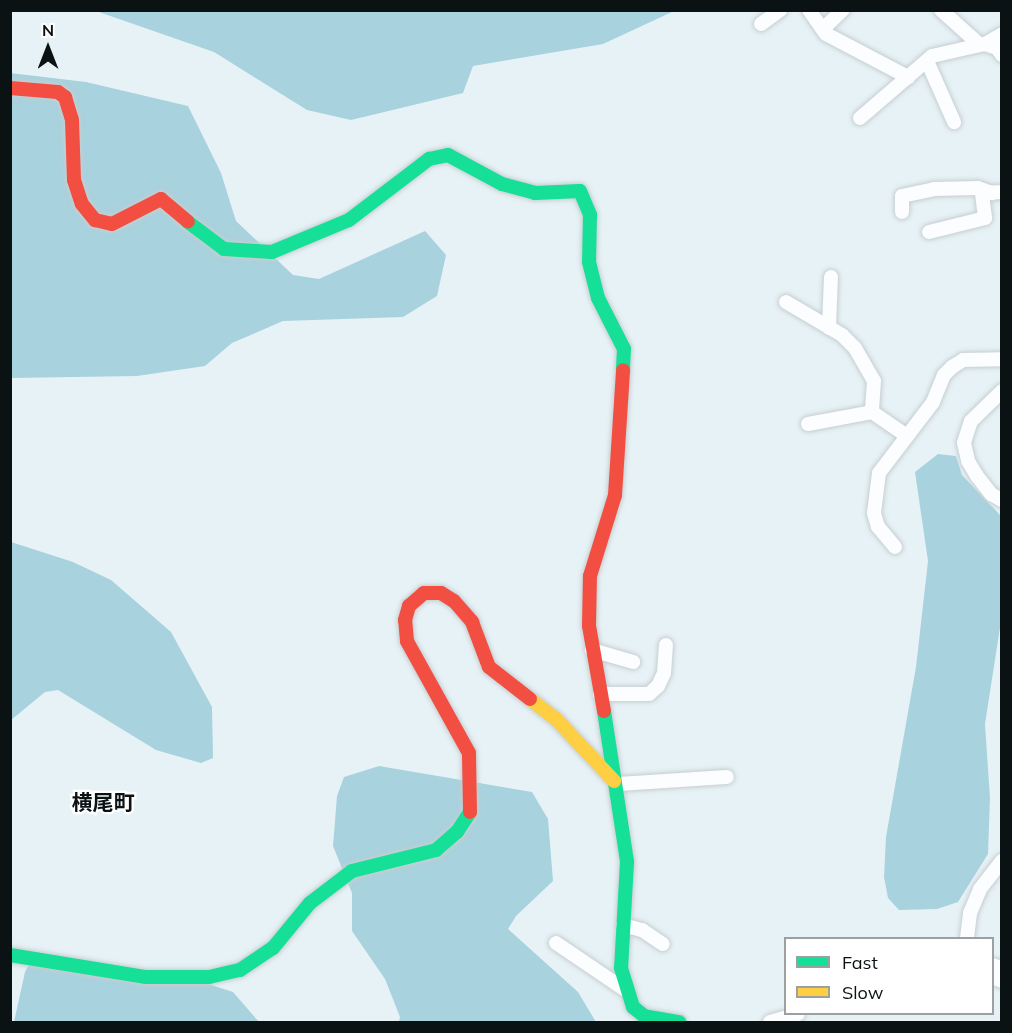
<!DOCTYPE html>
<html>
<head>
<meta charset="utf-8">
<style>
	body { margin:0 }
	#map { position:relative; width:1012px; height:1033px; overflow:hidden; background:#e7f2f6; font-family:Mulish,"Noto Sans JP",sans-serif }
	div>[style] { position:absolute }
	.forest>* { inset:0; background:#a8d2de }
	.path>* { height:2px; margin-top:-1px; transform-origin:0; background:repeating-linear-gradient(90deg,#d0d3d5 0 4.5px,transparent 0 7.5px) }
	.roads { filter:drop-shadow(0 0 2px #c6ced1) drop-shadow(0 0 2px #c6ced1) }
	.street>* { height:14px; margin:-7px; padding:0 7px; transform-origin:7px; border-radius:7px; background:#fbfdfe }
	.fast>* { height:14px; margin:-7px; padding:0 7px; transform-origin:7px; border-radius:7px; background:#16e098 }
	.slow>* { height:14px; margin:-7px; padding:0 7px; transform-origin:7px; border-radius:7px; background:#ffcf43 }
	.jam>* { height:14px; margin:-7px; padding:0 7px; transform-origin:7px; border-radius:7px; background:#f24e42 }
	span { translate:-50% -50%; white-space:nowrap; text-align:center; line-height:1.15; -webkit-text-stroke:4.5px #fff; paint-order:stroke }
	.quarter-label { font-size:21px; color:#0b1214; font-weight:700 }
	.frame { position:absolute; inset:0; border:12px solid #0b1214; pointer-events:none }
	.legend { position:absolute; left:784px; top:937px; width:210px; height:78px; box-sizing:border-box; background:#fff; border:2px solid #9da0a1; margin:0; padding:8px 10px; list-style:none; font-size:18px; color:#0b1214 }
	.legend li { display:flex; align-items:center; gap:12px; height:30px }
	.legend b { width:30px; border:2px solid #9da0a1 }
	.north { position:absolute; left:18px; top:18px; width:60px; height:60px; -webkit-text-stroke:4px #fff; paint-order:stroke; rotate:0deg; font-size:16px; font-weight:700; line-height:24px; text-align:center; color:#0b1214 }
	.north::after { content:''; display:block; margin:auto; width:21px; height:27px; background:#0b1214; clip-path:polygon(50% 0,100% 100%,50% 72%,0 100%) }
</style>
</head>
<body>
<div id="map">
	<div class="forest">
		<i style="clip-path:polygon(96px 11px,674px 10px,674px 11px,603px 44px,473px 66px,463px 93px,351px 120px,307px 110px,214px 52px)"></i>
		<i style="clip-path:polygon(10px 73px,86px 82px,188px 106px,221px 173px,236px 221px,293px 275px,319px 279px,425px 231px,446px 255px,437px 296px,403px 317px,283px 321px,232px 343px,205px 366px,137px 376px,11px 378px)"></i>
		<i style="clip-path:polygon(938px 454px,956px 456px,962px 475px,1001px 516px,1001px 621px,985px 724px,990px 798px,988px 854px,958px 902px,937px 909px,899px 910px,888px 898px,884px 877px,886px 837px,916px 667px,928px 561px,915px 472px)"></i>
		<i style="clip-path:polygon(11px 542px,73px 562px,111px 580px,171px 632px,212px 707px,213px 758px,201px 763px,156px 750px,58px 690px,45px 692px,11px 720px)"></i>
		<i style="clip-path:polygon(379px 766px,532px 792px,548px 819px,553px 881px,516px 916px,508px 929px,578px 992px,596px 1022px,399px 1022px,400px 1017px,385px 979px,352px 931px,352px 893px,333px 846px,337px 796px,344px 777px)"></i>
		<i style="clip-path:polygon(32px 959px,205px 983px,233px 992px,259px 1022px,14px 1022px,25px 972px)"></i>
	</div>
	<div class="path">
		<i style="left:77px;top:1022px;width:2px"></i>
	</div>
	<div class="roads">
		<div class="street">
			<i style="left:809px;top:10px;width:29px;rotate:55deg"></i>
			<i style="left:826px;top:34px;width:93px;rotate:27.7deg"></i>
			<i style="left:941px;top:10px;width:52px;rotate:41.9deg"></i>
			<i style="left:761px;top:24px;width:24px;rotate:-36deg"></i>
			<i style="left:823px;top:29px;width:28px;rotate:-44deg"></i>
			<i style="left:985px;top:44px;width:20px;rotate:-30deg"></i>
			<i style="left:927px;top:61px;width:67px;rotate:66.1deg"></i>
			<i style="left:860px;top:118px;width:95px;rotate:-40.7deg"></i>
			<i style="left:932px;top:56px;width:54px;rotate:-12.8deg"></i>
			<i style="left:985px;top:44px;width:13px;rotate:18deg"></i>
			<i style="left:997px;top:48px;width:9px;rotate:54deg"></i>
			<i style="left:902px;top:212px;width:16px;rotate:-90deg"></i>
			<i style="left:902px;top:196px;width:33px;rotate:-12deg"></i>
			<i style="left:934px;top:189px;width:44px;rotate:-1.3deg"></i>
			<i style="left:978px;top:188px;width:15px;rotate:20deg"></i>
			<i style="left:929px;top:232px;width:58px;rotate:-14deg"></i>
			<i style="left:985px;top:218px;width:25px;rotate:-97deg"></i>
			<i style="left:982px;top:193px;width:20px;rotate:-3deg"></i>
			<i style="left:786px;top:302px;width:65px;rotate:30.5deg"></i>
			<i style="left:842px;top:335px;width:18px;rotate:45deg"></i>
			<i style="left:855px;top:348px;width:38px;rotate:60deg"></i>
			<i style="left:874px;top:381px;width:31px;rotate:94deg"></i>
			<i style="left:872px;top:412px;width:42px;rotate:34.4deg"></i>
			<i style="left:829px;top:328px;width:51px;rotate:-87.8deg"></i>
			<i style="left:1002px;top:391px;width:43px;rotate:135.9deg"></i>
			<i style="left:971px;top:421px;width:23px;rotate:108deg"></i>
			<i style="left:964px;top:443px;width:18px;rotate:77deg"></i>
			<i style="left:968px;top:461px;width:17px;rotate:59deg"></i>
			<i style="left:977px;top:476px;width:23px;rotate:52deg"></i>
			<i style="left:991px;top:494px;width:13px;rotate:29deg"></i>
			<i style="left:808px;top:424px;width:65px;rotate:-10.6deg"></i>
			<i style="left:895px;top:547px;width:26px;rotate:-130deg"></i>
			<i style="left:878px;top:527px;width:15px;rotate:-106deg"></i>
			<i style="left:874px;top:513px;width:40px;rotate:-82.9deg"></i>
			<i style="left:879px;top:473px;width:89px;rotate:-52.7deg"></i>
			<i style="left:933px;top:402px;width:29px;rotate:-68deg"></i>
			<i style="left:944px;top:375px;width:11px;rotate:-45deg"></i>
			<i style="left:952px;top:367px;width:13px;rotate:-32deg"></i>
			<i style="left:963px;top:360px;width:39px;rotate:-1deg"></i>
			<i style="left:592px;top:650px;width:43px;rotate:16.3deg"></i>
			<i style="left:600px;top:694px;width:49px"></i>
			<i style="left:649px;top:694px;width:12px;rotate:-42deg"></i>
			<i style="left:658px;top:686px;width:14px;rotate:-65deg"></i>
			<i style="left:664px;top:673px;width:28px;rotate:-86deg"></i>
			<i style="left:618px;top:784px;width:109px;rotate:-3.7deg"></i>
			<i style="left:623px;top:925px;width:20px;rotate:15deg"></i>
			<i style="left:642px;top:930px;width:25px;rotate:34deg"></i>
			<i style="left:967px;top:938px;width:25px;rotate:-83deg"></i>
			<i style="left:970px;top:913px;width:26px;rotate:-67deg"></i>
			<i style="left:980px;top:889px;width:36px;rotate:-52deg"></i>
			<i style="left:556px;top:943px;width:82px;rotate:34.1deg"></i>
			<i style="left:992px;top:965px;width:10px;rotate:17deg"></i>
			<i style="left:992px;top:977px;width:11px;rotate:22deg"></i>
			<i style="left:770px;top:1022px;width:29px;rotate:-16deg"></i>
		</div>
		<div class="fast">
			<i style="left:188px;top:222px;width:45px;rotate:36.9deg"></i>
			<i style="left:224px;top:249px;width:48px;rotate:3.6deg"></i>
			<i style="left:272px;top:252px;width:83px;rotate:-22.6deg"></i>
			<i style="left:349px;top:220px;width:101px;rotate:-37.3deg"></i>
			<i style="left:429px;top:159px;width:19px;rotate:-12deg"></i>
			<i style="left:448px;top:155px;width:61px;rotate:28.2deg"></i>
			<i style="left:502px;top:184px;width:34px;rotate:15deg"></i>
			<i style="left:535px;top:193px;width:45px;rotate:-2.5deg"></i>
			<i style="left:580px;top:191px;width:26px;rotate:67deg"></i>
			<i style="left:590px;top:215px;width:47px;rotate:91.2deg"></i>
			<i style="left:589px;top:262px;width:37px;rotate:76deg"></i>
			<i style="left:598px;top:298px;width:57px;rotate:63deg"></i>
			<i style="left:624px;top:349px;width:21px;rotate:93deg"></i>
			<i style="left:604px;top:711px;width:153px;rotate:81.3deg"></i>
			<i style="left:627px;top:862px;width:106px;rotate:93.2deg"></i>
			<i style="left:621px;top:968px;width:41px;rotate:72.9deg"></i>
			<i style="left:633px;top:1007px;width:14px;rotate:39deg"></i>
			<i style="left:644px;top:1016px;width:36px;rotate:10deg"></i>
			<i style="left:10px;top:955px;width:138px;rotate:9.2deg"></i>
			<i style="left:146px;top:977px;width:63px"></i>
			<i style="left:209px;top:977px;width:32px;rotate:-13deg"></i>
			<i style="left:240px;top:970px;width:40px;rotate:-34deg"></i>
			<i style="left:273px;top:948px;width:58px;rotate:-50.6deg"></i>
			<i style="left:310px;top:903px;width:53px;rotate:-37.3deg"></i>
			<i style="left:352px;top:871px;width:87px;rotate:-14deg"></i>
			<i style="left:436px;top:850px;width:28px;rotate:-41deg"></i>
			<i style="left:457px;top:832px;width:24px;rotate:-57deg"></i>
		</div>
		<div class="slow">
			<i style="left:530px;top:699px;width:33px;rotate:38deg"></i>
			<i style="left:556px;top:719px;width:85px;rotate:46.9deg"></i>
		</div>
		<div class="jam">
			<i style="left:10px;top:88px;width:48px;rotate:4.8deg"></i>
			<i style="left:58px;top:92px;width:9px;rotate:36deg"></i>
			<i style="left:65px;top:97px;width:24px;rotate:73deg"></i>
			<i style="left:72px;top:120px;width:60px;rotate:88.1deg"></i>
			<i style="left:74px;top:180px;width:25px;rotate:72deg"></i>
			<i style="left:82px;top:204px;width:21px;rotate:51deg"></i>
			<i style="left:95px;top:220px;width:17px;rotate:13deg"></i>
			<i style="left:112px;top:224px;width:55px;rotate:-27deg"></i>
			<i style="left:161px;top:199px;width:35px;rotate:40deg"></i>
			<i style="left:604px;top:711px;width:86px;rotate:-100deg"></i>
			<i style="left:589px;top:626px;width:50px;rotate:-88.9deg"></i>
			<i style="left:590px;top:576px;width:85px;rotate:-72.8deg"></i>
			<i style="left:615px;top:495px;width:125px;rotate:-86.3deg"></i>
			<i style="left:470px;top:812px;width:59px;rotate:-91deg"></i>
			<i style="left:469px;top:753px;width:128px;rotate:-119deg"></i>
			<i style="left:407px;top:641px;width:21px;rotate:-95deg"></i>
			<i style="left:405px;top:620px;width:15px;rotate:-74deg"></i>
			<i style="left:409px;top:606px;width:20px;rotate:-41deg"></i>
			<i style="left:424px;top:593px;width:17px"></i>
			<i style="left:441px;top:593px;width:15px;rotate:32deg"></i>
			<i style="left:454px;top:601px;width:28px;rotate:49deg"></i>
			<i style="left:472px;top:622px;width:48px;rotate:69.3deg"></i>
			<i style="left:489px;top:667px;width:52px;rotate:38deg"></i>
		</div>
	</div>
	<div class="quarter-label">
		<span style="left:103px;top:802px">横尾町</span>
	</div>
	<div class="frame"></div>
	<ul class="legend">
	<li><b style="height:8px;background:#16e098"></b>Fast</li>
	<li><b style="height:8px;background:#ffcf43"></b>Slow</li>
	</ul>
	<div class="north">N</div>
</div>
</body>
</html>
